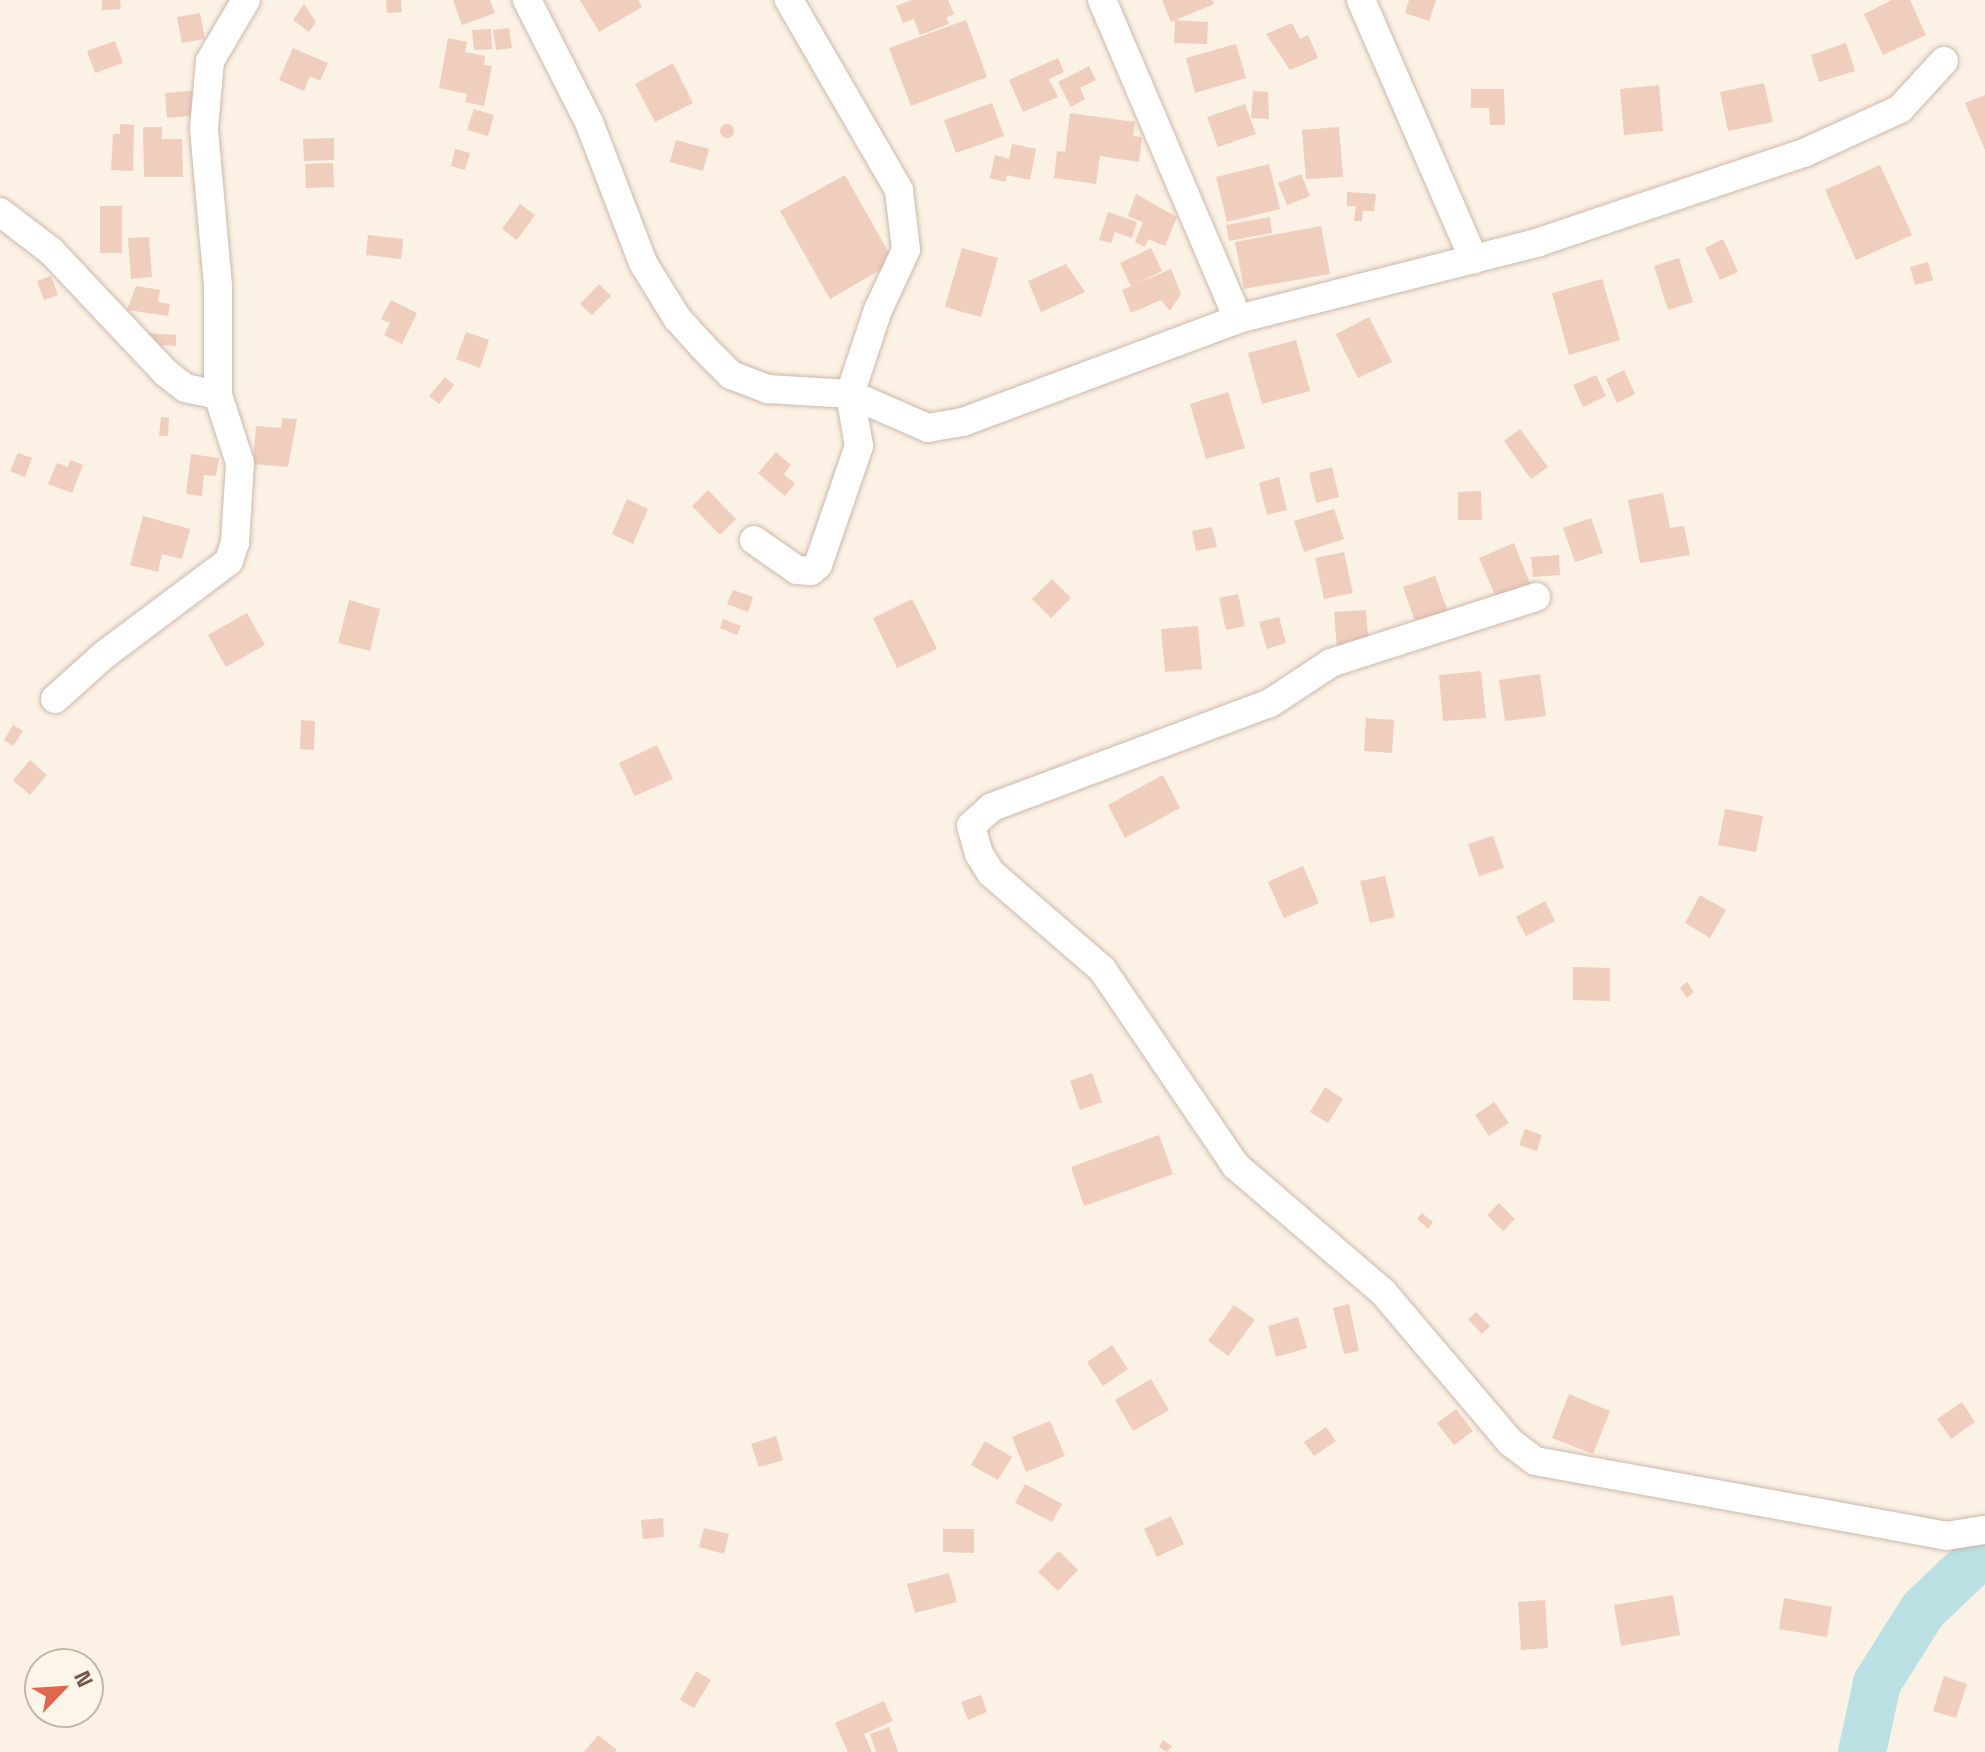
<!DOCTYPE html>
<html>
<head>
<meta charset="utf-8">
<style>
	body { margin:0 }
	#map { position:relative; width:1985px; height:1752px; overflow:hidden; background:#fbf1e4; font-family:"Space Grotesk",sans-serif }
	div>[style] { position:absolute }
	.river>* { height:48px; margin:-24px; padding:0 24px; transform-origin:24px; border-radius:24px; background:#bae0e4 }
	.building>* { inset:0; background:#efcebd }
	.round { border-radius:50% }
	.roads { filter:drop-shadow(0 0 2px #ccb8ab) drop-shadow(0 0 2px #ccb8ab) }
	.minor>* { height:28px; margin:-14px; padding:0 14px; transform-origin:14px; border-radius:14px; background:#fff }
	span { translate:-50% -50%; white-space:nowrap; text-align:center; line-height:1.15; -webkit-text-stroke:6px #fef5ea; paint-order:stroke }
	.north { position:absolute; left:24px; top:1648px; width:80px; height:80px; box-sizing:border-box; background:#fef5ea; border:2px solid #c6b6aa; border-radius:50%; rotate:65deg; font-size:22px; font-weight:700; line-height:32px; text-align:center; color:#73574b }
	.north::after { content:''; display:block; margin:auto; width:28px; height:36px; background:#e0664e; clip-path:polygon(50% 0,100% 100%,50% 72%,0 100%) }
</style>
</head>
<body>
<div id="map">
	<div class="river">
		<i style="left:1862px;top:1752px;width:71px;rotate:-77.7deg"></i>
		<i style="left:1877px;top:1683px;width:86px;rotate:-57.8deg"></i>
		<i style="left:1923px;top:1610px;width:86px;rotate:-43.6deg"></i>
	</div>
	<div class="building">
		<i style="clip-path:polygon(102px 0,120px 0,121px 9px,102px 10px)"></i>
		<i style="clip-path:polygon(386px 0,401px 0,402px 12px,387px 13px)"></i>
		<i style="clip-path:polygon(453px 0,490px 0,495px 13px,462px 25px)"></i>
		<i style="clip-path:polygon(580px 0,638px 0,642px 7px,599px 32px)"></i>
		<i style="clip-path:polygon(912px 0,948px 0,954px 14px,946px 18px,949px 24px,920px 35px,914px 19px,903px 23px,896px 6px)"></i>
		<i style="clip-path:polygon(1162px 0,1212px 0,1214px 4px,1171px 22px)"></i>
		<i style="clip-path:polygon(1409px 0,1436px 0,1429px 21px,1405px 13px)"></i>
		<i style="clip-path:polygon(1892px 0,1910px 0,1926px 35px,1883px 55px,1864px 14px)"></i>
		<i style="clip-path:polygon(304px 4px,316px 22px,309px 32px,293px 20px)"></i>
		<i style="clip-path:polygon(200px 13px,205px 39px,182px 43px,177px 17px)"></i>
		<i style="clip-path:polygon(966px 20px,987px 77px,911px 106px,889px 48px)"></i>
		<i style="clip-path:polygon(1175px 20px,1208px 22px,1207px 44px,1174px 43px)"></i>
		<i style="clip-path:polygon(1292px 23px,1300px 39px,1308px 35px,1318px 58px,1290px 70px,1266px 34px)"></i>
		<i style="clip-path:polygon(509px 28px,512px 48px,496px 50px,493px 30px)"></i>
		<i style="clip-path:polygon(491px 29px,492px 49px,474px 50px,472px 30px)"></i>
		<i style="clip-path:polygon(448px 38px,467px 42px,465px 52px,485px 56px,484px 65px,492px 66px,484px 106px,465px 102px,467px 94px,439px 88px)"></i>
		<i style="clip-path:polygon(115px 41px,123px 63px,95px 73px,87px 51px)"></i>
		<i style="clip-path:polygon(1846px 43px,1855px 71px,1819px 82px,1811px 55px)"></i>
		<i style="clip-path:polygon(1236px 44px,1246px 78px,1195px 93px,1186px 58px)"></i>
		<i style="clip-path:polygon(293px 48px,328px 63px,320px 81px,310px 76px,304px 91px,279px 80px)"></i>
		<i style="clip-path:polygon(1058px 58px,1064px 72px,1049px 79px,1058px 97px,1023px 112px,1009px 80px)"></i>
		<i style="clip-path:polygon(673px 63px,693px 103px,655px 122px,635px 84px)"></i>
		<i style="clip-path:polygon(1089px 66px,1096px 80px,1080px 88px,1085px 99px,1071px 107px,1058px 82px)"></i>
		<i style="clip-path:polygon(1764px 83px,1773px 122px,1728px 131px,1720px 92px)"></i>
		<i style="clip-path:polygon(1659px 85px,1663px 131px,1624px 135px,1620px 89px)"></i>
		<i style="clip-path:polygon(1471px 89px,1504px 89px,1505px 125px,1490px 125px,1489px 108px,1471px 108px)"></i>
		<i style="clip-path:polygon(199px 90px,201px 115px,167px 118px,165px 93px)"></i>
		<i style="clip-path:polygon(1253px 91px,1268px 92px,1269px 119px,1251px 118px)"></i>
		<i style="clip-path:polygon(1985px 95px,1985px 150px,1965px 103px)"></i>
		<i style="clip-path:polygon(992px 103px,1004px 136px,956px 153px,944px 120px)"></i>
		<i style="clip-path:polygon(1245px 104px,1256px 134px,1218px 147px,1207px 117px)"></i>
		<i style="clip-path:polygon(474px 109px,494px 115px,488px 136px,467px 130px)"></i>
		<i style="clip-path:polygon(1070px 113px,1135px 122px,1133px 136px,1142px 137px,1139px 162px,1100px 156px,1096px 184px,1054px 178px,1057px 151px,1065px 152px)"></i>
		<i class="round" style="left:720px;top:124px;width:14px;height:14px"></i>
		<i style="clip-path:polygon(120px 124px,134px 125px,133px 171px,111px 170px,113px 134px,120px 134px)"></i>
		<i style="clip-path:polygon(143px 127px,162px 127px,162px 139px,182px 139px,183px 177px,144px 177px)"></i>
		<i style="clip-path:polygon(1339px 127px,1343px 177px,1306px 179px,1302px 130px)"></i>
		<i style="clip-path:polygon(334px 138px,334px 160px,304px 161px,303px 139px)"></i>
		<i style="clip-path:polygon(676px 140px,709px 149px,703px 171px,670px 162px)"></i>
		<i style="clip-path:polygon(1012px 144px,1036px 149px,1030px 180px,1007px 175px,1005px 182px,990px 178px,995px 155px,1009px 159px)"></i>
		<i style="clip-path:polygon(455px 149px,470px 153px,465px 170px,451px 166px)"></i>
		<i style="clip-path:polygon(333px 163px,334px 187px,306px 188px,305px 164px)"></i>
		<i style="clip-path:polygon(1269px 164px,1280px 209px,1227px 222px,1216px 177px)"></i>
		<i style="clip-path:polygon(1880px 165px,1912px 235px,1856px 260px,1825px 190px)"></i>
		<i style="clip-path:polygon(1301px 174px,1310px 196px,1287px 205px,1278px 183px)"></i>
		<i style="clip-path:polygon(845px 175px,894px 262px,830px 299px,780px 211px)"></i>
		<i style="clip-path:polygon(1347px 192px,1376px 194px,1374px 211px,1363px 211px,1362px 221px,1354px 221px,1356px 206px,1347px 206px)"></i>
		<i style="clip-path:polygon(1136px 194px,1177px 217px,1165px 246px,1148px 239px,1145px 247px,1135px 242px,1143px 222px,1128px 216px)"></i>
		<i style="clip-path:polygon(520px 204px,535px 215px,517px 240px,502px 229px)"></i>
		<i style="clip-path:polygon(100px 206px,122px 206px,122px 253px,100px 253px)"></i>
		<i style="clip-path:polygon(1108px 212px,1137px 222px,1132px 238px,1115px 232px,1111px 243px,1099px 240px)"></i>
		<i style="clip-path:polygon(1270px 217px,1272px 233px,1229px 241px,1226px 225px)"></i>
		<i style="clip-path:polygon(1321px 226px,1330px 274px,1244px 289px,1235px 242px)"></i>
		<i style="clip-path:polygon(368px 235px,403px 239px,401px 259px,366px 255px)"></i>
		<i style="clip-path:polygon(149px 237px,152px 277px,131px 279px,128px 238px)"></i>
		<i style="clip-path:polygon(1723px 239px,1738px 272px,1720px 280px,1705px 248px)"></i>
		<i style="clip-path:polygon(962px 248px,998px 258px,981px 317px,945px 307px)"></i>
		<i style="clip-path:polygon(1151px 248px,1162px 271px,1136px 284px,1171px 269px,1181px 294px,1170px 311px,1161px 300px,1131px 313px,1122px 290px,1131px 286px,1120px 263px)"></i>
		<i style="clip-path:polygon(1679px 258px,1693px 302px,1668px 310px,1654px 266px)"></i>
		<i style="clip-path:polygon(1928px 262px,1933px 280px,1915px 285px,1910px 267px)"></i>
		<i style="clip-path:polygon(1066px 264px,1085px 292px,1041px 312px,1028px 281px)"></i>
		<i style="clip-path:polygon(51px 276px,58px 295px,44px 300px,37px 281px)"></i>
		<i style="clip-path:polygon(1602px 279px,1620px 340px,1569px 355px,1552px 293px)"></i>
		<i style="clip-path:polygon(599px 284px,611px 296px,592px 315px,580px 304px)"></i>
		<i style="clip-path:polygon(136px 286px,160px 290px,158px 302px,170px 304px,168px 316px,127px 310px)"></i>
		<i style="clip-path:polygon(391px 300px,417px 313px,402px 344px,384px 335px,390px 323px,381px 319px)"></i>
		<i style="clip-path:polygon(1369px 317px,1392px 362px,1358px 378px,1336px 334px)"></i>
		<i style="clip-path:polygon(466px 332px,489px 340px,480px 368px,456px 359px)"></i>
		<i style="clip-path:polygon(147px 333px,176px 335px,176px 346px,146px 344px)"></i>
		<i style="clip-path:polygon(1296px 340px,1310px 391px,1262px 404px,1248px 353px)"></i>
		<i style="clip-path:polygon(1624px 370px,1635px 394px,1617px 403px,1606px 379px)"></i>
		<i style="clip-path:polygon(1596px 375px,1606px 396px,1583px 407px,1573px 385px)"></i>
		<i style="clip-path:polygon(445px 377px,454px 385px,439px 404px,429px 396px)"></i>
		<i style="clip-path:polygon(1228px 392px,1245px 448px,1206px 459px,1190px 404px)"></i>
		<i style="clip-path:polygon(161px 417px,169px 418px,168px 436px,159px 436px)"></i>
		<i style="clip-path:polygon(282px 418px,297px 419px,288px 467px,253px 464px,256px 426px,281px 428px)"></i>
		<i style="clip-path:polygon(1520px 429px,1548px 467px,1531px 479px,1504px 441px)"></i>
		<i style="clip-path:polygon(776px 452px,791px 465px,784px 474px,795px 484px,785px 496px,758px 473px)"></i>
		<i style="clip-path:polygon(18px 453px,32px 458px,25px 477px,10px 471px)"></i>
		<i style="clip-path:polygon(191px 454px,219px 458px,216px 476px,204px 475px,202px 496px,186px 494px)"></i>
		<i style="clip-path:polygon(70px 460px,83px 465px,72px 493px,48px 484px,57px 463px,68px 467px)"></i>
		<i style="clip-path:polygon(1332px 467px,1339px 497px,1316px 503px,1309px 473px)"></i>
		<i style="clip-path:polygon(1279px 477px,1287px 510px,1267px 515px,1259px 483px)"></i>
		<i style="clip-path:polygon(708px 490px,736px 519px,720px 535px,692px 506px)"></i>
		<i style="clip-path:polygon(1481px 491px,1482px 520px,1458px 520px,1458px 492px)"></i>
		<i style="clip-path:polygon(1663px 493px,1670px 528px,1684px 526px,1690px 555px,1640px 563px,1628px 500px)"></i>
		<i style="clip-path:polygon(627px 499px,648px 509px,633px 544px,612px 534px)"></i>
		<i style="clip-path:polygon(1334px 509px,1344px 539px,1304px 552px,1294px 521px)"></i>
		<i style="clip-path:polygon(143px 516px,190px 529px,182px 559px,162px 554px,158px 572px,130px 565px)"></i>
		<i style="clip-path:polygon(1591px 518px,1603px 553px,1575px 562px,1563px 528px)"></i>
		<i style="clip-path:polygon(1212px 527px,1217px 547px,1196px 551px,1192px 531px)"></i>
		<i style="clip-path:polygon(1514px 543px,1531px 586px,1497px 600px,1479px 558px)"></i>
		<i style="clip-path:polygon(1344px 552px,1353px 593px,1324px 599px,1315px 558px)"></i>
		<i style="clip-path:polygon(1559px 555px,1560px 575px,1533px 577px,1531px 557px)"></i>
		<i style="clip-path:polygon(1435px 576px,1448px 612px,1416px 624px,1403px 587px)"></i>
		<i style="clip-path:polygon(1052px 579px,1071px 598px,1051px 618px,1032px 599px)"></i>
		<i style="clip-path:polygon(733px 590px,753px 597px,748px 612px,727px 604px)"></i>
		<i style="clip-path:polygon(1238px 594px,1245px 626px,1226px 630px,1219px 598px)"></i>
		<i style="clip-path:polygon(912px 599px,937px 649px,897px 668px,873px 618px)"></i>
		<i style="clip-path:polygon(349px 600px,380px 609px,370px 651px,338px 643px)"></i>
		<i style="clip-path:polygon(1366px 610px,1369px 647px,1337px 649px,1334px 612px)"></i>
		<i style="clip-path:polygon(247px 613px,265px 645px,226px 667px,208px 635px)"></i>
		<i style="clip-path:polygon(1279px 617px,1286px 643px,1267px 649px,1259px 622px)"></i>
		<i style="clip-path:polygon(723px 619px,741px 626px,737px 635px,720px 628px)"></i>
		<i style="clip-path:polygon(1198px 626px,1202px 669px,1165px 672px,1161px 629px)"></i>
		<i style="clip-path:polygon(1481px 671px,1486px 718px,1443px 721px,1439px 675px)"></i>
		<i style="clip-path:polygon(1540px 674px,1546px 716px,1505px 721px,1499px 680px)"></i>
		<i style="clip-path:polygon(1366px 718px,1394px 720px,1392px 753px,1364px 751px)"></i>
		<i style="clip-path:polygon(301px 720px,315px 721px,314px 750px,300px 749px)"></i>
		<i style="clip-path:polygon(13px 725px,23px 731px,13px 746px,4px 740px)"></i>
		<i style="clip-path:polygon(657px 745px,673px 779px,635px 796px,619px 763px)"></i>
		<i style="clip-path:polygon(30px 760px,47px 775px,30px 795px,13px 780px)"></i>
		<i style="clip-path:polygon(1163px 775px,1180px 808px,1125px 838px,1108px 805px)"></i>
		<i style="clip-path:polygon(1725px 809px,1763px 816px,1756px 852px,1718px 845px)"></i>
		<i style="clip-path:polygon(1493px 836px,1504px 868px,1479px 876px,1468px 844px)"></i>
		<i style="clip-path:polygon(1303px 866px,1319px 903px,1284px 918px,1268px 882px)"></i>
		<i style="clip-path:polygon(1385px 876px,1395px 917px,1370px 923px,1360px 881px)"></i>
		<i style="clip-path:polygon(1700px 895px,1726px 910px,1710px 938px,1685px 923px)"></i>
		<i style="clip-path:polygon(1545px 901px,1555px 921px,1526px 936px,1516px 917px)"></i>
		<i style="clip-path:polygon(1573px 967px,1610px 968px,1610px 1001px,1573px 1000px)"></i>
		<i style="clip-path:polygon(1687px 982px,1694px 992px,1687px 998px,1680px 988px)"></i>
		<i style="clip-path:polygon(1092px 1073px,1102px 1102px,1080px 1110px,1070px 1081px)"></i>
		<i style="clip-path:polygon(1325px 1087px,1343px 1099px,1328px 1123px,1310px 1112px)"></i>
		<i style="clip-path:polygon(1494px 1102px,1509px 1123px,1489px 1136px,1475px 1115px)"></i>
		<i style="clip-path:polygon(1525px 1129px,1542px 1135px,1537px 1151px,1519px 1145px)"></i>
		<i style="clip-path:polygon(1159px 1135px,1173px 1174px,1084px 1206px,1071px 1167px)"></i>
		<i style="clip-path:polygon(1499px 1203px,1515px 1219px,1503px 1231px,1487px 1215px)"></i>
		<i style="clip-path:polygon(1422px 1213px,1433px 1222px,1428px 1229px,1417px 1219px)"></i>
		<i style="clip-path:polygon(1349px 1304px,1359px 1351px,1344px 1354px,1333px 1308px)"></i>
		<i style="clip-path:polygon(1234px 1305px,1255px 1320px,1228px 1356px,1208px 1341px)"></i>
		<i style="clip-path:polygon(1476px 1312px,1490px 1326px,1482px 1334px,1468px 1319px)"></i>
		<i style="clip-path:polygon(1298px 1317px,1307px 1348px,1276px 1357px,1268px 1326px)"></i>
		<i style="clip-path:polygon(1112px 1345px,1128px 1369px,1103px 1386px,1087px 1362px)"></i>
		<i style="clip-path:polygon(1151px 1379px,1169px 1410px,1133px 1431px,1115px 1400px)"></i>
		<i style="clip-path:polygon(1569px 1394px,1610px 1411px,1593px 1454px,1552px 1438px)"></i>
		<i style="clip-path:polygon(1962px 1402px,1975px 1422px,1951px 1439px,1937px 1419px)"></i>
		<i style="clip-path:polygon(1456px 1409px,1473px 1431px,1454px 1445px,1437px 1423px)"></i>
		<i style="clip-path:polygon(1050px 1421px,1065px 1456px,1026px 1472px,1012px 1437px)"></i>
		<i style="clip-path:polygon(1326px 1427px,1336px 1441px,1314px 1456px,1304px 1442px)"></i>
		<i style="clip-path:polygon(776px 1436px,783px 1460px,759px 1467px,751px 1444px)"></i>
		<i style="clip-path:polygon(985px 1441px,1012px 1457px,998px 1480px,971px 1465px)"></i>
		<i style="clip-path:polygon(1025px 1484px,1062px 1504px,1052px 1522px,1015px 1503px)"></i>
		<i style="clip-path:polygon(1171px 1516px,1184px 1544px,1157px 1557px,1144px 1529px)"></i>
		<i style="clip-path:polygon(663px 1518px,664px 1537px,643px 1539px,641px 1520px)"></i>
		<i style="clip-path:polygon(704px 1528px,729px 1534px,724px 1554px,699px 1547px)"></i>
		<i style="clip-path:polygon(943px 1529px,974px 1529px,974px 1553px,943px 1552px)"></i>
		<i style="clip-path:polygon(1059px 1551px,1078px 1570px,1058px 1591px,1038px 1572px)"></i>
		<i style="clip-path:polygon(949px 1573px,957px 1602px,915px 1613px,907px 1584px)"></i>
		<i style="clip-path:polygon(1673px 1595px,1680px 1635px,1621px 1646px,1614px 1605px)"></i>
		<i style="clip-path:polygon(1784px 1598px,1832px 1607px,1827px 1637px,1779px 1629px)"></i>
		<i style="clip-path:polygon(1545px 1600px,1548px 1648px,1521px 1650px,1518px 1602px)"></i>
		<i style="clip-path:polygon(696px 1671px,711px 1680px,694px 1708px,680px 1700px)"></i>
		<i style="clip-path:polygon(1944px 1676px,1967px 1684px,1956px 1718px,1933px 1711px)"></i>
		<i style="clip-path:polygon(981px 1695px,987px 1712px,968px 1720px,961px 1702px)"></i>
		<i style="clip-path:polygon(884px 1701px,893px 1721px,864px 1734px,872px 1752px,848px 1752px,835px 1723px)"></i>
		<i style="clip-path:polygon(889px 1727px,898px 1752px,876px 1752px,870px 1734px)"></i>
		<i style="clip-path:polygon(598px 1735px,617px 1750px,615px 1752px,584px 1752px)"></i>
		<i style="clip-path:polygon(1163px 1740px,1172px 1746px,1167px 1752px,1159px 1747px)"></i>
	</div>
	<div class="roads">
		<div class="minor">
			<i style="left:527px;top:0;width:137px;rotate:63.1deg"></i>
			<i style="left:589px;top:122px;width:151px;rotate:69deg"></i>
			<i style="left:643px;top:263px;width:65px;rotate:58.3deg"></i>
			<i style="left:677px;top:318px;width:38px;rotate:48deg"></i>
			<i style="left:702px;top:346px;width:41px;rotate:45deg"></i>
			<i style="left:731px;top:375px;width:40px;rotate:21deg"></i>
			<i style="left:768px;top:389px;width:82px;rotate:3.5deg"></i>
			<i style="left:850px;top:394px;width:85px;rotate:23.6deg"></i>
			<i style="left:928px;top:428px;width:36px;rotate:-10deg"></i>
			<i style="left:963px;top:422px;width:294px;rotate:-20.5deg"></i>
			<i style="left:1238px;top:319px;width:311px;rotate:-14.3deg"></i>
			<i style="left:1539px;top:242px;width:280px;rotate:-18.6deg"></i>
			<i style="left:1804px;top:153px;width:106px;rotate:-24.6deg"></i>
			<i style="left:1900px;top:109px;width:65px;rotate:-47.5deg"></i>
			<i style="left:1102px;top:0;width:347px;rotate:66.9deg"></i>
			<i style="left:1361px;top:0;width:283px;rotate:66.5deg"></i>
			<i style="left:0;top:212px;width:64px;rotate:37.4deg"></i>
			<i style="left:51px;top:251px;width:168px;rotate:46.7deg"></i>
			<i style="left:166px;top:373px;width:24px;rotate:38deg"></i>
			<i style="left:185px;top:388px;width:34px;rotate:12deg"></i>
			<i style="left:218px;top:395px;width:109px;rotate:-90deg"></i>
			<i style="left:218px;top:286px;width:159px;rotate:-95.1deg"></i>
			<i style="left:204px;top:128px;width:67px;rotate:-84.9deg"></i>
			<i style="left:210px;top:61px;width:71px;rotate:-59.5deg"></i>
			<i style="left:754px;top:540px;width:52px;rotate:34.9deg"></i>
			<i style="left:797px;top:570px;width:14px;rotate:4deg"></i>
			<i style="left:811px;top:571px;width:9px;rotate:-41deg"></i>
			<i style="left:818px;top:565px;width:126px;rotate:-71deg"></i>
			<i style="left:859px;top:446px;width:53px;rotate:-99.8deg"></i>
			<i style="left:850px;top:394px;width:89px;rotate:-71.6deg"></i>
			<i style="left:878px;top:310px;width:66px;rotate:-65deg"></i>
			<i style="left:906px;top:250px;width:60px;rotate:-96.7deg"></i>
			<i style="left:899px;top:190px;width:220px;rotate:-120.1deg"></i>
			<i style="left:1536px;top:597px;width:215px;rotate:162.2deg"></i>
			<i style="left:1331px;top:663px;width:73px;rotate:146.7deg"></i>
			<i style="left:1270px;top:703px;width:297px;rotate:159.5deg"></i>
			<i style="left:992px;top:807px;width:28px;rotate:138deg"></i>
			<i style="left:971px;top:826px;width:29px;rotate:74deg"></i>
			<i style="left:979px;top:854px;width:22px;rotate:58deg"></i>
			<i style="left:991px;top:873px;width:147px;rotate:40.9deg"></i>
			<i style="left:1102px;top:969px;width:238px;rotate:55.8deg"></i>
			<i style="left:1236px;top:1166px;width:194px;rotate:40.6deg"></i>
			<i style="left:1383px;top:1292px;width:197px;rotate:49.7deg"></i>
			<i style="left:1510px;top:1442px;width:31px;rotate:37deg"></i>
			<i style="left:1535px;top:1461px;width:418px;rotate:10.3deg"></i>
			<i style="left:1946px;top:1536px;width:39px;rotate:-9deg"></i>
			<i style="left:55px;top:699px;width:66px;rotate:-41.9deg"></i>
			<i style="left:104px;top:655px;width:156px;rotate:-36.9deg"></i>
			<i style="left:229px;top:561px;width:19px;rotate:-72deg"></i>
			<i style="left:235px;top:543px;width:80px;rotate:-86.4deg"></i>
			<i style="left:240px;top:463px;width:71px;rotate:-107.9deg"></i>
		</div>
	</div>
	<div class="north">N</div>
</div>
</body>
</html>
